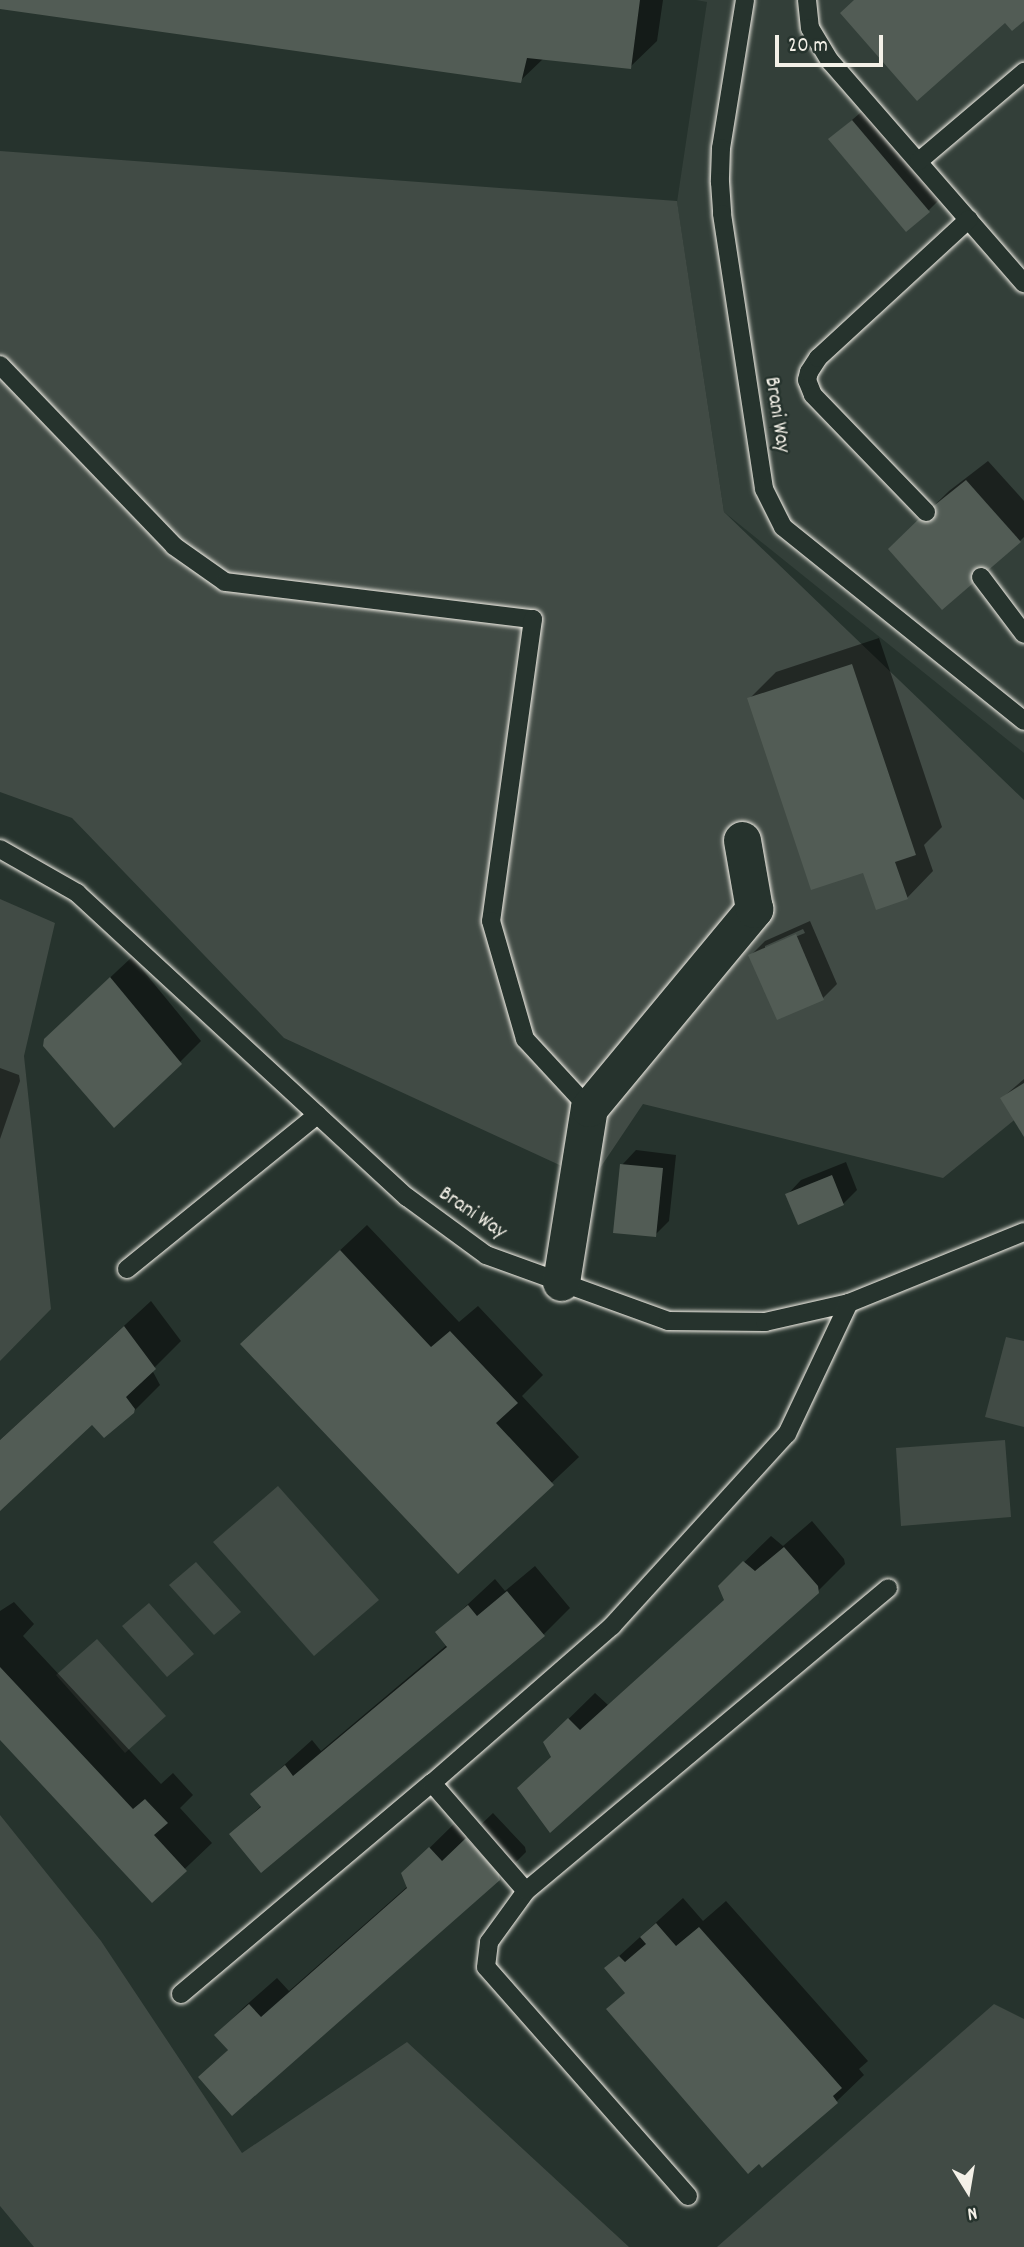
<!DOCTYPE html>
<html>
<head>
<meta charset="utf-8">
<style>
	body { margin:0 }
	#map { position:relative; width:1024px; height:2247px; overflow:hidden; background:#26332d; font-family:Dekko,sans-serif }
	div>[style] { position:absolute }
	.built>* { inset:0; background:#333f39 }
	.green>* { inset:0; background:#414b45 }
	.shadow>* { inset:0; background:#0007 }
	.building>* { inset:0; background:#525c55 }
	.roads { filter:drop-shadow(0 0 2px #f4f1e8) drop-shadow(0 0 2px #f4f1e8) }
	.lane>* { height:18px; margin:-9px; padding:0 9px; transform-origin:9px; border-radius:9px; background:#26332d }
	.street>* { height:37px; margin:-18.5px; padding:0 18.5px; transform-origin:18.5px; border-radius:18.5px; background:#26332d }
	span { translate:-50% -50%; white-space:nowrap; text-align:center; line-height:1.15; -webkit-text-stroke:5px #26332d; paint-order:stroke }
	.street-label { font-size:21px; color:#f4f1e8 }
	.north { position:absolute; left:933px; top:2156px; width:70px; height:70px; -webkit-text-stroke:5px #26332d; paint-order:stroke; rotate:169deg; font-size:19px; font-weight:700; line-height:28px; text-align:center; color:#f4f1e8 }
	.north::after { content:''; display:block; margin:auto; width:24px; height:32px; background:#f4f1e8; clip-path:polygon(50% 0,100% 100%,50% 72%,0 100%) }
	.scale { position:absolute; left:775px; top:35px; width:108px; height:32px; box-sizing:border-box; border:4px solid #f4f1e8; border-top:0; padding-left:9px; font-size:21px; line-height:24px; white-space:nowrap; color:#f4f1e8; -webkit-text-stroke:5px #26332d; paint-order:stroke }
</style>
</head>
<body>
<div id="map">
	<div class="built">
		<i style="clip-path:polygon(696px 0,1024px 0,1024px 753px,724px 512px,677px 202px,707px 2px)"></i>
	</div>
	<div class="green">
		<i style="clip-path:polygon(0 151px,677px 201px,724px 512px,1024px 800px,1024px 1112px,943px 1178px,643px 1104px,592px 1180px,284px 1038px,72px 818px,0 792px)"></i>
		<i style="clip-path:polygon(0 899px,55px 923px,24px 1056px,51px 1309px,0 1361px)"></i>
		<i style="clip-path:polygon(1006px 1337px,1024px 1341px,1024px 1427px,985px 1417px)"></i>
		<i style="clip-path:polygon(1005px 1440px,1011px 1517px,901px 1526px,896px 1448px)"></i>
		<i style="clip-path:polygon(278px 1486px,379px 1600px,314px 1656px,213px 1542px)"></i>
		<i style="clip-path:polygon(196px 1562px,241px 1612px,214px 1635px,169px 1585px)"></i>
		<i style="clip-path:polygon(149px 1603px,194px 1654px,167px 1677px,122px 1626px)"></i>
		<i style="clip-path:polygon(97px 1639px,166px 1716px,125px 1753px,56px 1675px)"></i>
		<i style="clip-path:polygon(0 1815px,101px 1941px,242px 2153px,407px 2042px,629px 2247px,34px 2247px,0 2206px)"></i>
		<i style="clip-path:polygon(994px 2004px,1024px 2019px,1024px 2247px,717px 2247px)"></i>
	</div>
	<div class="shadow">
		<i style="clip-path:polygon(0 0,663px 0,657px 41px,630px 67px,544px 58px,520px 81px,0 7px)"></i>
		<i style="clip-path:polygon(867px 107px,943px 196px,928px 211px,830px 139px)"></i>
		<i style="clip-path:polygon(988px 461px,1024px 501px,1024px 537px,1020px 541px,890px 549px,949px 491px)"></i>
		<i style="clip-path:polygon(879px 638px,942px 827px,924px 845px,933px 871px,907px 898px,865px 871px,749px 699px,776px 672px)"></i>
		<i style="clip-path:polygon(evenodd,810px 921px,837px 984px,823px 998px,751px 955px,765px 941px,810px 921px,803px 929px,805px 933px,765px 949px,765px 946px,803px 929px)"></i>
		<i style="clip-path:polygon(132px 957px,201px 1041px,180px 1062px,67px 1018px)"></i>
		<i style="clip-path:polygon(0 1068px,19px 1075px,20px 1081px,0 1139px)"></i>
		<i style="clip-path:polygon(1024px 1079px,1024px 1134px,1002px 1098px)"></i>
		<i style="clip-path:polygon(636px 1150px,676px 1155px,669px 1221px,655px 1235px,622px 1165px)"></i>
		<i style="clip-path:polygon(846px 1162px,857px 1190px,843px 1204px,787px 1195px,801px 1180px)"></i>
		<i style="clip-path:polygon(367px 1225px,459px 1322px,478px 1306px,543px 1375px,522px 1396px,579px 1457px,458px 1571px,269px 1317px)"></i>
		<i style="clip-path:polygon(151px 1301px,181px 1341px,152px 1370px,160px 1385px,133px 1412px,92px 1423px,0 1508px,0 1440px)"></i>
		<i style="clip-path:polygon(812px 1521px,844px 1559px,845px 1564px,818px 1591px,552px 1756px,545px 1742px,595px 1693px,608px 1705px,726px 1599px,720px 1586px,771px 1536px,783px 1546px)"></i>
		<i style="clip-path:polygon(535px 1566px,570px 1608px,544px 1634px,261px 1871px,231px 1835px,262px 1805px,252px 1794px,312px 1740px,321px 1751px,448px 1644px,438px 1632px,495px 1579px,505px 1591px)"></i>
		<i style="clip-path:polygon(14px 1602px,34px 1624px,23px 1636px,161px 1784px,173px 1773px,193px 1795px,180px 1808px,212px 1843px,152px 1900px,0 1737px,0 1611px)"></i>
		<i style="clip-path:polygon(493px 1813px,525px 1847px,526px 1852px,499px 1879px,200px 2077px,229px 2049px,217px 2035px,243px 2008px,277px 1978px,289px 1991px,408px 1886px,403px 1874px,457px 1821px,470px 1835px)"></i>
		<i style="clip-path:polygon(683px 1898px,703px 1921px,726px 1901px,868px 2061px,859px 2069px,864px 2075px,837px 2101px,762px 2165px,608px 2009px,626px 1992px,606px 1968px)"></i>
	</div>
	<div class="building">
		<i style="clip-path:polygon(0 0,640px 0,631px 69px,527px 58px,521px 83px,0 9px)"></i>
		<i style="clip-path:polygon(854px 0,1024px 0,1024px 21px,1012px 31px,1005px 23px,917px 101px,840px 13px)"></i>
		<i style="clip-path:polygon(852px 120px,930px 212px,906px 232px,828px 139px)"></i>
		<i style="clip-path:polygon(966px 480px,1021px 542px,942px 610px,888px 549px,926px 512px)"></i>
		<i style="clip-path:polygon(852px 664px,916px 855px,895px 862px,908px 899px,876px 910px,863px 873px,811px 890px,747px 698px)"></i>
		<i style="clip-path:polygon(796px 934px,824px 1000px,777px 1020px,748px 955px)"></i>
		<i style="clip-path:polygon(110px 977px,182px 1064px,114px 1128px,43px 1046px,44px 1039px)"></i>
		<i style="clip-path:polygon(1024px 1083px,1024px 1137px,1000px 1098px)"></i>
		<i style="clip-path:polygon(620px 1164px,663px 1168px,656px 1237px,613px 1233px)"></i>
		<i style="clip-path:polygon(832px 1175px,844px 1205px,798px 1225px,785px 1194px)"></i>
		<i style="clip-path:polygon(340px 1250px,431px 1347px,450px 1331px,518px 1403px,496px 1423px,554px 1485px,458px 1574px,240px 1344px)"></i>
		<i style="clip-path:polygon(124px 1326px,156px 1369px,126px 1397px,135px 1409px,134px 1413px,104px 1438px,92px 1425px,0 1511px,0 1440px)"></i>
		<i style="clip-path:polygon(784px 1547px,818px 1586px,819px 1593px,550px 1833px,517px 1788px,551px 1757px,543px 1742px,568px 1718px,580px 1730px,724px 1600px,718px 1586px,743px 1561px,755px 1571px)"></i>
		<i style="clip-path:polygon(507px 1591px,545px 1636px,261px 1873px,229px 1834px,261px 1807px,250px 1794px,285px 1765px,293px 1776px,447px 1647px,435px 1632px,468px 1605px,477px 1616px)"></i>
		<i style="clip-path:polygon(0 1667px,133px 1809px,145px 1799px,168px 1823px,154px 1835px,187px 1871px,152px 1903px,0 1740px)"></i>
		<i style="clip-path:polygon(466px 1838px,499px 1874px,500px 1880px,232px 2116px,198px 2077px,228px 2050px,214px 2035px,249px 2004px,261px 2017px,407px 1888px,401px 1873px,429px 1847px,442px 1861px)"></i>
		<i style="clip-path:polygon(656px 1923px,676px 1946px,699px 1927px,842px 2088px,833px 2096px,838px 2103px,762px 2168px,759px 2164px,748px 2174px,606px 2009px,625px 1993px,604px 1968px,619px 1956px,625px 1962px,646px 1944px,640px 1937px)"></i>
	</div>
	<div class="roads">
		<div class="lane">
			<i style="left:745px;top:0;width:150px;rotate:99.2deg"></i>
			<i style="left:721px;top:148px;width:34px;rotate:92deg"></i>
			<i style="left:720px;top:182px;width:32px;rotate:86deg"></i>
			<i style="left:722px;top:214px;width:278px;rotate:81.3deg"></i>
			<i style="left:764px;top:489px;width:42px;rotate:63.4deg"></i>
			<i style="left:783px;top:527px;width:309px;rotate:38.8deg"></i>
			<i style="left:807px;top:0;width:28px;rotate:84deg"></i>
			<i style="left:810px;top:28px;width:39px;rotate:59deg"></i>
			<i style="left:830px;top:61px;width:295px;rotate:48.9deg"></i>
			<i style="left:919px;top:161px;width:138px;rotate:-40.3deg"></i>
			<i style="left:0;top:365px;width:251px;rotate:46.1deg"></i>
			<i style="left:174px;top:546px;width:62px;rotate:35.2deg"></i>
			<i style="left:225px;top:582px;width:310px;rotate:6.9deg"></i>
			<i style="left:533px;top:619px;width:305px;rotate:97.9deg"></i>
			<i style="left:491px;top:921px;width:123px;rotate:73.9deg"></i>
			<i style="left:525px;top:1039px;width:94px;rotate:47.2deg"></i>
			<i style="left:926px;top:512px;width:163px;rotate:-134deg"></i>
			<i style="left:813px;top:395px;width:16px;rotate:-112deg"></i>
			<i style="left:807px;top:380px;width:8px;rotate:-76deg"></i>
			<i style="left:809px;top:372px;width:17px;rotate:-57deg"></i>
			<i style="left:818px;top:358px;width:205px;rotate:-42.6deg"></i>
			<i style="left:981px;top:577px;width:71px;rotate:53deg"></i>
			<i style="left:0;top:849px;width:89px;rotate:29.7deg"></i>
			<i style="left:77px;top:893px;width:449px;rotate:42.7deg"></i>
			<i style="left:407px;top:1197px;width:98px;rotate:36.3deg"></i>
			<i style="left:486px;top:1255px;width:194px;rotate:19.9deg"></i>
			<i style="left:668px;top:1321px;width:97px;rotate:0.6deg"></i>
			<i style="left:765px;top:1322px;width:86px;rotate:-12.7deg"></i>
			<i style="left:849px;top:1303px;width:189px;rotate:-22.1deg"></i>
			<i style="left:127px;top:1269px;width:245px;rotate:-39deg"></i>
			<i style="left:432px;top:1783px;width:143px;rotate:49deg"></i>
			<i style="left:181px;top:1994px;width:328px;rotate:-40.1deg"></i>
			<i style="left:432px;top:1783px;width:239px;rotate:-41.1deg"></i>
			<i style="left:612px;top:1626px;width:260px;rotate:-47.7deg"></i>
			<i style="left:787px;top:1434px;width:145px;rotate:-64.7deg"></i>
			<i style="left:688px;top:2196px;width:305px;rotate:-131.4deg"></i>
			<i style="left:486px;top:1967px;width:25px;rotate:-83deg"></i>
			<i style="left:489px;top:1942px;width:63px;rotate:-54deg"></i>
			<i style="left:526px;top:1891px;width:472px;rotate:-39.9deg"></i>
		</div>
		<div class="street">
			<i style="left:561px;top:1282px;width:176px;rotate:-80.9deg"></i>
			<i style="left:589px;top:1108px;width:259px;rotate:-50.3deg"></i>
			<i style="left:754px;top:909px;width:70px;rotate:-99.9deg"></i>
		</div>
	</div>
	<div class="street-label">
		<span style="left:776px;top:415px;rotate:81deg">Brani Way</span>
		<span style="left:472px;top:1214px;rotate:34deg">Brani Way</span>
	</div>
	<div class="north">N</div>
	<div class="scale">20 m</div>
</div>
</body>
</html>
